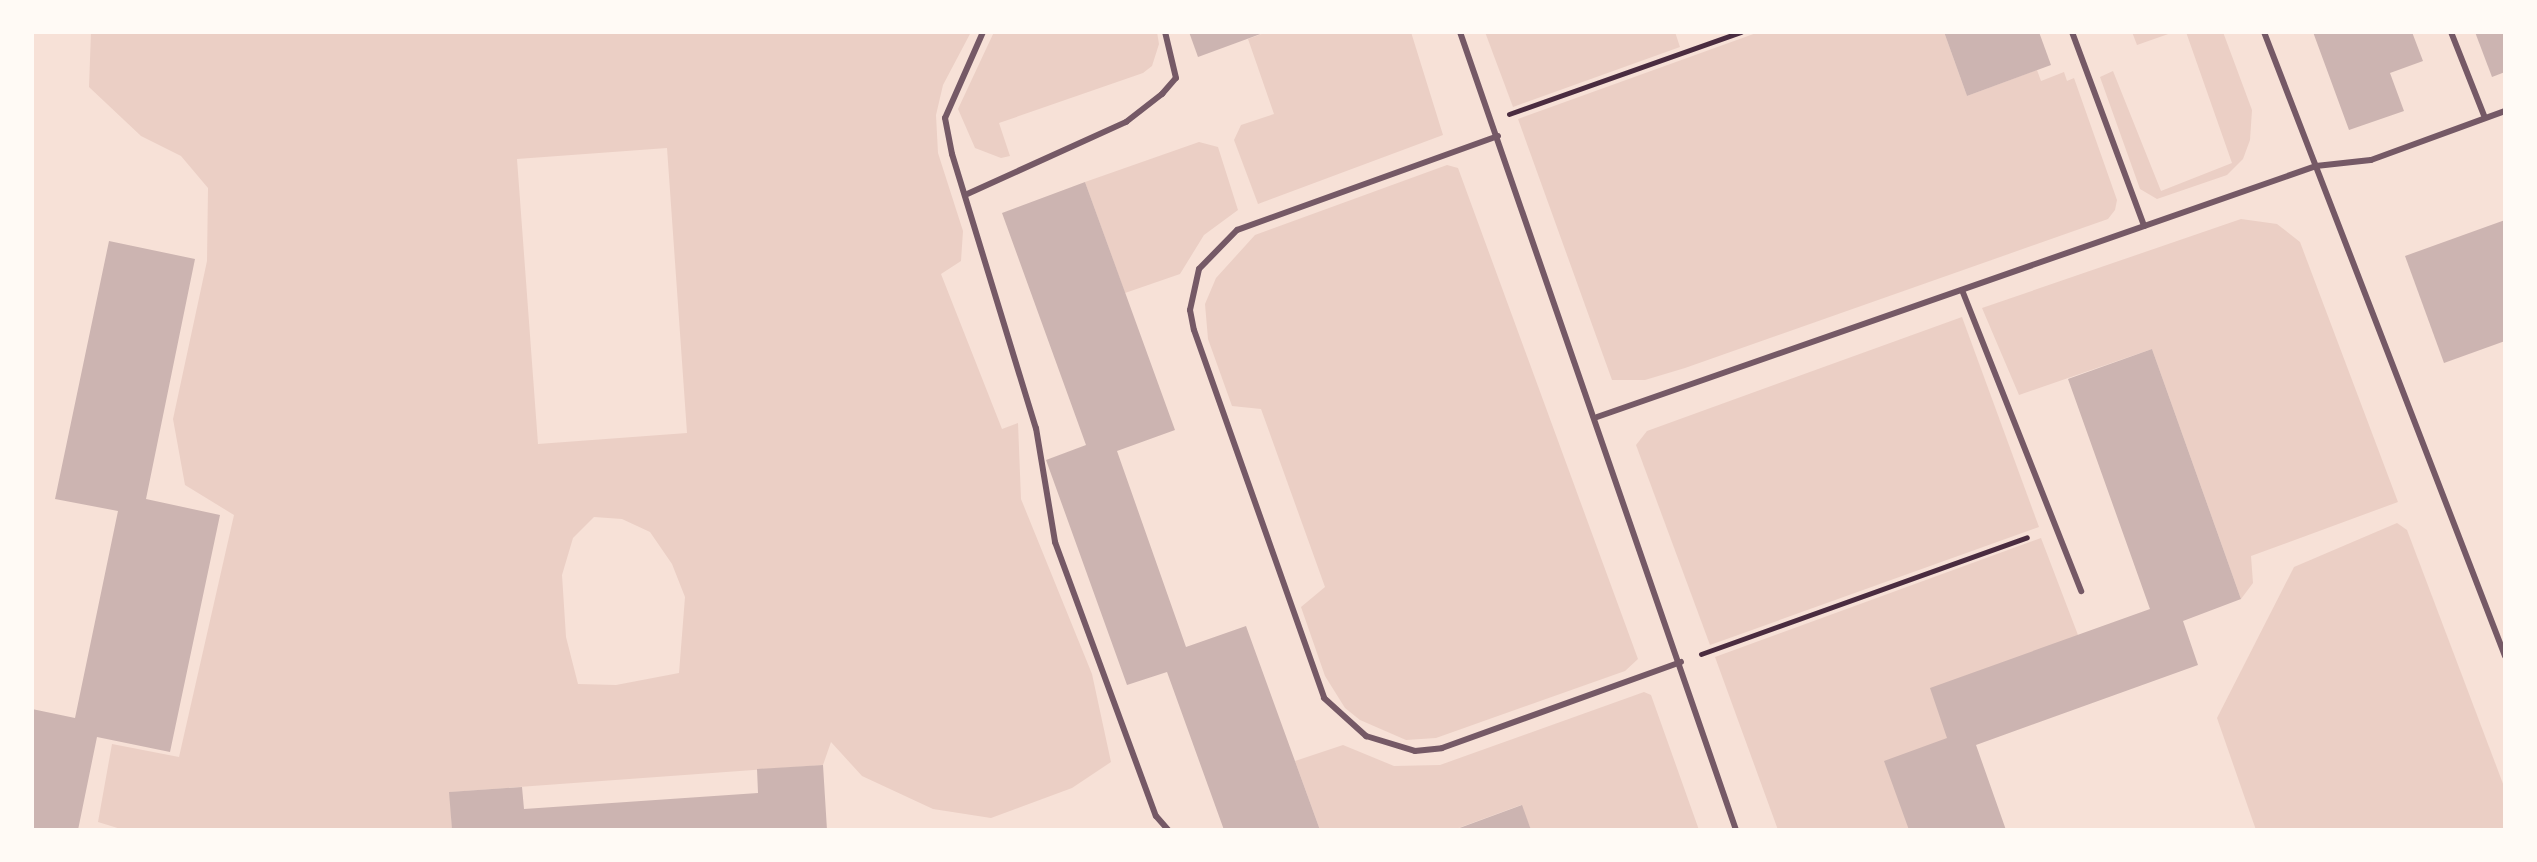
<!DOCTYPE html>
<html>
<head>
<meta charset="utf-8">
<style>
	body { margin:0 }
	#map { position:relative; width:2537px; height:862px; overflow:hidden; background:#f7e1d7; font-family:"Nunito Sans",sans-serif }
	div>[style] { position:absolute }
	.green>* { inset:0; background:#ebcfc5 }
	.building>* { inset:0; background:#ccb4b1 }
	.path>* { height:5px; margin:-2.5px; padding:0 2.5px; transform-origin:2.5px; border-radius:2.5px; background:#4a2c40 }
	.service>* { height:6px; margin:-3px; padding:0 3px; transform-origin:3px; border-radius:3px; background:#755966 }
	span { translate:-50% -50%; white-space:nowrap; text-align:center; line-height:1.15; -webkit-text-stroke:7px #fffaf5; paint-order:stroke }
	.frame { position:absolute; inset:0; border:34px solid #fffaf5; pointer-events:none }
</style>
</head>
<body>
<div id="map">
	<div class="green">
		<i style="clip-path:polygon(evenodd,91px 32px,971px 32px,943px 85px,936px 115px,938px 153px,963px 231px,961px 261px,941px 274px,1002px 429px,1018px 423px,1021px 499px,1092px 674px,1111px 762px,1072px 788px,991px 818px,933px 809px,862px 776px,831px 742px,823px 765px,450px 792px,452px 830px,124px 830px,98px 822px,112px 744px,179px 757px,234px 515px,185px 485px,173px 419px,207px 261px,208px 188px,181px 156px,141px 136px,89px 87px,91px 32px,667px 148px,687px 433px,538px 444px,517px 159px,667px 148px,91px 32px,594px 517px,622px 519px,650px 532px,672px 564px,685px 597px,679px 673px,616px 685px,578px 684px,566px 637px,562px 575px,573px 538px,594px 517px)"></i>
		<i style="clip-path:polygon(994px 32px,1157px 32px,1159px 44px,1152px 66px,1143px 73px,999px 123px,1010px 156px,1001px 158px,975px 148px,958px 109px)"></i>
		<i style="clip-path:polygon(1267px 32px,1411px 32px,1443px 135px,1258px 204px,1234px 140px,1241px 125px,1274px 114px,1248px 39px)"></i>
		<i style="clip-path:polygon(1485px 32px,1675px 32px,1680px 47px,1513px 107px)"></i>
		<i style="clip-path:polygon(1759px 32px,1944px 32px,1967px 96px,2037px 70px,2041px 81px,2064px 72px,2067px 81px,2074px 78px,2117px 200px,2115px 210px,2108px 219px,1685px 368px,1645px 380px,1612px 380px,1518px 119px)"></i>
		<i style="clip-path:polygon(2132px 32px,2174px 32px,2137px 45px)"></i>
		<i style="clip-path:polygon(2186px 32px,2223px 32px,2252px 110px,2250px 140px,2243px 159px,2227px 175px,2157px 199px,2140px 189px,2100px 77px,2113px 71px,2161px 191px,2232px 163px)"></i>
		<i style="clip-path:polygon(1199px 142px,1218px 147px,1238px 210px,1204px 235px,1180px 274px,1125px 293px,1085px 182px)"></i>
		<i style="clip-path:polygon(1447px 165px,1458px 168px,1638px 659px,1625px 671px,1436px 738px,1406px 740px,1360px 720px,1345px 708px,1325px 676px,1301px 607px,1325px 587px,1261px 409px,1232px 406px,1208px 339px,1205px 304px,1216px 278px,1255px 235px)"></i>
		<i style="clip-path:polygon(2241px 219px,2277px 224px,2300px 242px,2398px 502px,2251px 556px,2253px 583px,2241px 599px,2152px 349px,2019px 395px,1982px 308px)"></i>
		<i style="clip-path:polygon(1962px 317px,2039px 527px,1710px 645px,1636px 445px,1647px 431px)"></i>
		<i style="clip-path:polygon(2397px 523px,2407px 530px,2505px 789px,2505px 830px,2256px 830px,2217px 718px,2294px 567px)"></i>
		<i style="clip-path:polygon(2041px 538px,2078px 635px,1947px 738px,1909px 830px,1778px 830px,1715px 657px)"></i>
		<i style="clip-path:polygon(1644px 692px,1651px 695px,1699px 830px,1531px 830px,1521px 805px,1453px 830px,1320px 830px,1295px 761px,1343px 745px,1394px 766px,1440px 765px)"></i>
	</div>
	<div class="building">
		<i style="clip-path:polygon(1189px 32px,1266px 32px,1198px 57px)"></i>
		<i style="clip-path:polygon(1944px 32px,2039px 32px,2051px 65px,1967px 96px)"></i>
		<i style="clip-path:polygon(2313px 32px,2412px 32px,2423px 61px,2390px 73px,2404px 111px,2349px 130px)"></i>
		<i style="clip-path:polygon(2475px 32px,2505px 32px,2505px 72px,2492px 77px)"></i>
		<i style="clip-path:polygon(1085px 182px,1175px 430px,1117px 451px,1186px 647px,1246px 626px,1320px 830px,1224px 830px,1167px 672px,1127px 685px,1046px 460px,1086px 445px,1002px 213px)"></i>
		<i style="clip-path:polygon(2505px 220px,2505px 341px,2444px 363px,2405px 256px)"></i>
		<i style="clip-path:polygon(109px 241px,195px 259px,146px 499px,220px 515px,170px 752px,97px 737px,78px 830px,32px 830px,32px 709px,75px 718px,118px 511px,55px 499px)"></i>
		<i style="clip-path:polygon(2152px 349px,2241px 599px,2183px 621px,2198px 665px,1976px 745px,2006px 830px,1909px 830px,1884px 761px,1947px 738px,1930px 688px,2150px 609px,2068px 379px)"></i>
		<i style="clip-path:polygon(823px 765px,827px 830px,452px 830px,449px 792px,522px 787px,524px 809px,758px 793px,757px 769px)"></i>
		<i style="clip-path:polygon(1522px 805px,1531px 830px,1454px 830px)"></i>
	</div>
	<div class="path">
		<i style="left:1509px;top:114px;width:246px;rotate:-19.5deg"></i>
		<i style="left:1701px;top:654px;width:346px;rotate:-19.7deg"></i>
	</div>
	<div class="service">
		<i style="left:983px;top:32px;width:94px;rotate:113.8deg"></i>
		<i style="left:945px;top:118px;width:37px;rotate:79deg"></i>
		<i style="left:952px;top:154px;width:287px;rotate:73deg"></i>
		<i style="left:1036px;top:428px;width:116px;rotate:80.5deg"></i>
		<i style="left:1055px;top:542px;width:292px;rotate:69.8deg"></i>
		<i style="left:1156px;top:816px;width:18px;rotate:49deg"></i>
		<i style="left:1460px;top:32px;width:844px;rotate:70.92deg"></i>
		<i style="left:2072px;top:32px;width:207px;rotate:69.6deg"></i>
		<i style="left:2264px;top:32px;width:669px;rotate:68.88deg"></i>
		<i style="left:2451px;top:32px;width:92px;rotate:68.4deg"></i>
		<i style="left:1498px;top:136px;width:277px;rotate:160.2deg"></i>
		<i style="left:1237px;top:230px;width:54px;rotate:134.3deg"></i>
		<i style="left:1199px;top:269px;width:42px;rotate:102.4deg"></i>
		<i style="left:1190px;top:310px;width:20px;rotate:79deg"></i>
		<i style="left:1194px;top:330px;width:390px;rotate:70.5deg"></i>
		<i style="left:1324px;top:698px;width:57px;rotate:42.1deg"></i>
		<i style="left:1366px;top:736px;width:51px;rotate:17deg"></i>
		<i style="left:1415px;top:751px;width:27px;rotate:-6deg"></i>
		<i style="left:1442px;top:748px;width:254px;rotate:-19.8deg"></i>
		<i style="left:965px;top:195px;width:177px;rotate:-24.4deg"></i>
		<i style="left:1126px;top:122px;width:46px;rotate:-37.9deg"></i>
		<i style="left:1162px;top:94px;width:21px;rotate:-49deg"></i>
		<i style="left:1176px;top:78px;width:47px;rotate:-103.4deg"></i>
		<i style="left:1962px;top:290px;width:324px;rotate:68.4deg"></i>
		<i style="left:1597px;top:417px;width:762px;rotate:-19.24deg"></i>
		<i style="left:2316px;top:166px;width:55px;rotate:-6.2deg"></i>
		<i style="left:2371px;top:160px;width:143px;rotate:-20.1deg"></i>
	</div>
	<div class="frame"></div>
</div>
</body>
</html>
